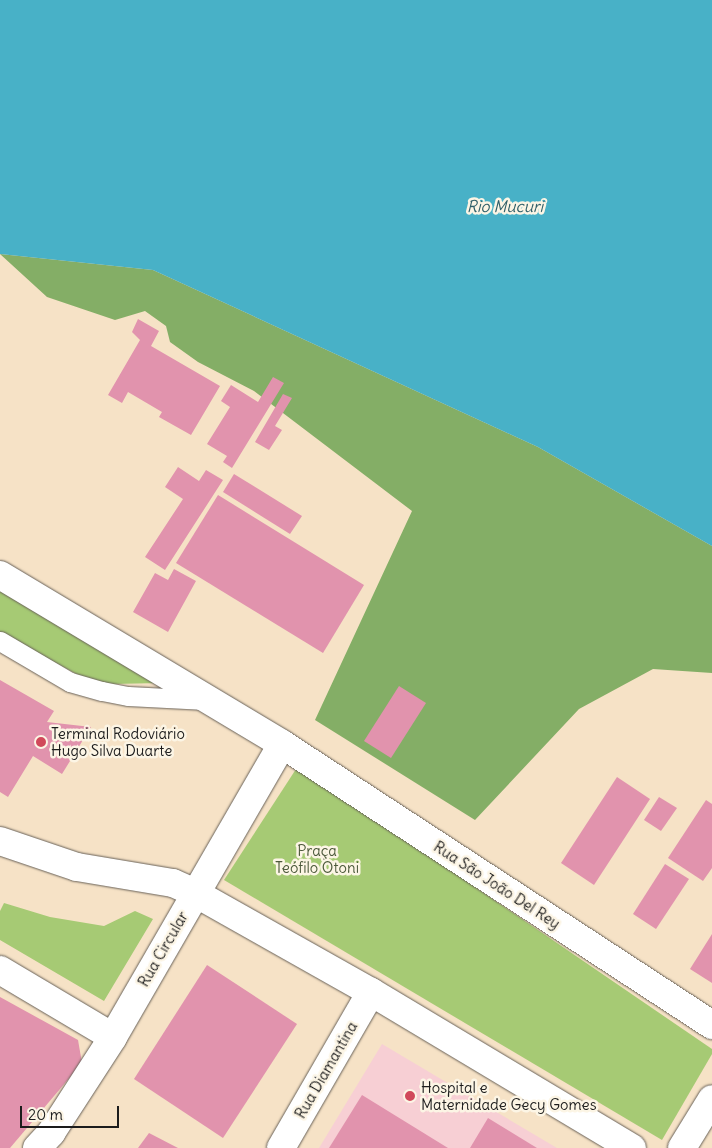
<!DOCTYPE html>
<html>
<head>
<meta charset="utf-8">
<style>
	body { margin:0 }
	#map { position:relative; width:712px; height:1148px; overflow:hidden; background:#f6e2c6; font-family:Delius,sans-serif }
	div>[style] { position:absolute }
	.built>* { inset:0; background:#f7cfd4 }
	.green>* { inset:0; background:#a6ca74 }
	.forest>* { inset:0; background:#84ae66 }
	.water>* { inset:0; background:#48b1c7 }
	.building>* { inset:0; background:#e193ad }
	.roads { filter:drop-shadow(0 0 1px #686158) drop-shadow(0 0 1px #686158) }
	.lane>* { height:19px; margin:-9.5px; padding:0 9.5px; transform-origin:9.5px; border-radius:9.5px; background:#fff }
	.street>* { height:28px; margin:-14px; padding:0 14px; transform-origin:14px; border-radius:14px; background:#fff }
	.secondary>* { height:28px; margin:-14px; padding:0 14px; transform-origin:14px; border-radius:14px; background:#fff }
	.dots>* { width:14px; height:14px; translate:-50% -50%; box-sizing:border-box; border:2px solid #fcf5e5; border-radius:50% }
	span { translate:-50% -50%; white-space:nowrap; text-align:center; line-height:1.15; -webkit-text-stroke:5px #fcf5e5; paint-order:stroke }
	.poi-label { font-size:15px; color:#1c1c1c }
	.left { translate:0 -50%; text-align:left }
	.park-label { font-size:15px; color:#4c593b }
	.street-label { font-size:15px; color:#1c1c1c }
	.water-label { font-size:16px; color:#305f69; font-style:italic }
	.scale { position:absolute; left:20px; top:1106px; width:99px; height:22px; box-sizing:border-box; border:2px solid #1c1c1c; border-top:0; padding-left:6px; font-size:15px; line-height:18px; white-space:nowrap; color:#1c1c1c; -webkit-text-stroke:4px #fcf5e5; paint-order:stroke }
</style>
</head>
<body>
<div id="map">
	<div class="built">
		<i style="clip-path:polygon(382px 1044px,557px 1148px,319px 1148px)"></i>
	</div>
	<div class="green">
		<i style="clip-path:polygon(0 587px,162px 683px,111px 684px,84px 678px,0 633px)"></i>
		<i style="clip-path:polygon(298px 766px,712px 1049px,712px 1054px,662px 1140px,224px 880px)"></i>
		<i style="clip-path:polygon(4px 903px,50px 917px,104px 926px,135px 911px,153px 919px,104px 1001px,0 940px,0 911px)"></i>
	</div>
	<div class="forest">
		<i style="clip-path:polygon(0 254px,153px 270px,538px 447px,712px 546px,712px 673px,653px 669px,579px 709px,475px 820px,315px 720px,412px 511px,254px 391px,198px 362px,170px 342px,166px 326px,145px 311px,115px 320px,47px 297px)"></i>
	</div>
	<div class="water">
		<i style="clip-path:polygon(0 0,712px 0,712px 546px,538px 447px,153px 270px,0 254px)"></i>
	</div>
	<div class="building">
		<i style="clip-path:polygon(138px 319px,159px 331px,151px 346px,220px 386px,191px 435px,159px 417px,162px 412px,128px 392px,122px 403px,108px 395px,140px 340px,132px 332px)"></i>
		<i style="clip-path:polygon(273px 377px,284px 383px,232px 468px,223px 462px,227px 456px,207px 444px,230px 407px,221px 401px,231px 385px,258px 402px)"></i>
		<i style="clip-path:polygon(283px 394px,292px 398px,275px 426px,282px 430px,269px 450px,255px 442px)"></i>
		<i style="clip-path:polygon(178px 467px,199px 481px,206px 470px,223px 480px,165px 570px,145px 557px,183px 499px,165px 487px)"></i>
		<i style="clip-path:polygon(234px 474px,302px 516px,290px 534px,223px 492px)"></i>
		<i style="clip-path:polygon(218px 495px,364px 585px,323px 653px,176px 563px)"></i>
		<i style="clip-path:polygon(174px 569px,196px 581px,168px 632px,133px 612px,155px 573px,168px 580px)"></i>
		<i style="clip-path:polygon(0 680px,54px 711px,47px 722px,91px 727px,62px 774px,33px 756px,8px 797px,0 792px)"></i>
		<i style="clip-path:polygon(399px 686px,426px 703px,391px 758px,364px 741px)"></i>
		<i style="clip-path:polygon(617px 777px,650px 799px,594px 885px,561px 863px)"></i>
		<i style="clip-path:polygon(659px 797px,677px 808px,661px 831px,644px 820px)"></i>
		<i style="clip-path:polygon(706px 800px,712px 804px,712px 868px,703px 881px,668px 858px)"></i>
		<i style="clip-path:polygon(665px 864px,689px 879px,656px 929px,633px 914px)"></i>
		<i style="clip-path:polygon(712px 934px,712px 983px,690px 969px)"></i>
		<i style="clip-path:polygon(207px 965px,297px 1024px,223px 1138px,134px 1079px)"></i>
		<i style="clip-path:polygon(0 997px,78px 1040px,82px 1063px,10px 1148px,0 1148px)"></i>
		<i style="clip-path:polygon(362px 1095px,448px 1148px,329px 1148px)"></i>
		<i style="clip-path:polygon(488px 1118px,537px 1148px,470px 1148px)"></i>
		<i style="clip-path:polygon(149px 1133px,178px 1148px,138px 1148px)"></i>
	</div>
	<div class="roads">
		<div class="lane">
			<i style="left:0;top:641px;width:81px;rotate:30.4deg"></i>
			<i style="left:70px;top:682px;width:33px;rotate:16deg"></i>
			<i style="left:102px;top:691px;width:26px;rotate:11deg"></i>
			<i style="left:128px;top:696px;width:78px;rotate:2.9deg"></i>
		</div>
		<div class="street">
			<i style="left:0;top:575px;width:329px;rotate:30.9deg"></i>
			<i style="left:282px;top:744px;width:514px;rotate:33.16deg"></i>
			<i style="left:0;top:970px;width:131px;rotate:30.7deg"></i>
			<i style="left:37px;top:1148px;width:21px;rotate:-47deg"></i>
			<i style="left:51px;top:1133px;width:114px;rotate:-57.1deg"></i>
			<i style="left:113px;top:1037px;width:338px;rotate:-60deg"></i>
			<i style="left:281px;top:1148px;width:180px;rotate:-60deg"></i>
			<i style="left:682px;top:1148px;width:57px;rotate:-58.5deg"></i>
		</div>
		<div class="secondary">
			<i style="left:0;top:841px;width:81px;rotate:18.7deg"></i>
			<i style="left:77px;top:867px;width:97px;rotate:9.5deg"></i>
			<i style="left:173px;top:883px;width:24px;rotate:24deg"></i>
			<i style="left:195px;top:893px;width:202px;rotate:29.4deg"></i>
			<i style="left:371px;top:992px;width:304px;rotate:30.9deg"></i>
		</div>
	</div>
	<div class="dots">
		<i style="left:41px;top:742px;background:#d1495b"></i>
		<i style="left:410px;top:1096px;background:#d1495b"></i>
	</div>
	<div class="poi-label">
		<span class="left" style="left:51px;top:742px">Terminal Rodoviário<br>Hugo Silva Duarte</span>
		<span class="left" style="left:421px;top:1096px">Hospital e<br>Maternidade Gecy Gomes</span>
	</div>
	<div class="park-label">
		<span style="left:317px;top:859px">Praça<br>Teófilo Otoni</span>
	</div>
	<div class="street-label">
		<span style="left:497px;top:885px;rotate:33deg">Rua São João Del Rey</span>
		<span style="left:163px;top:949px;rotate:-60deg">Rua Circular</span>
		<span style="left:326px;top:1070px;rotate:-60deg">Rua Diamantina</span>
	</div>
	<div class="water-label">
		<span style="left:505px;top:206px">Rio Mucuri</span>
	</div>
	<div class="scale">20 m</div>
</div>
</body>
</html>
